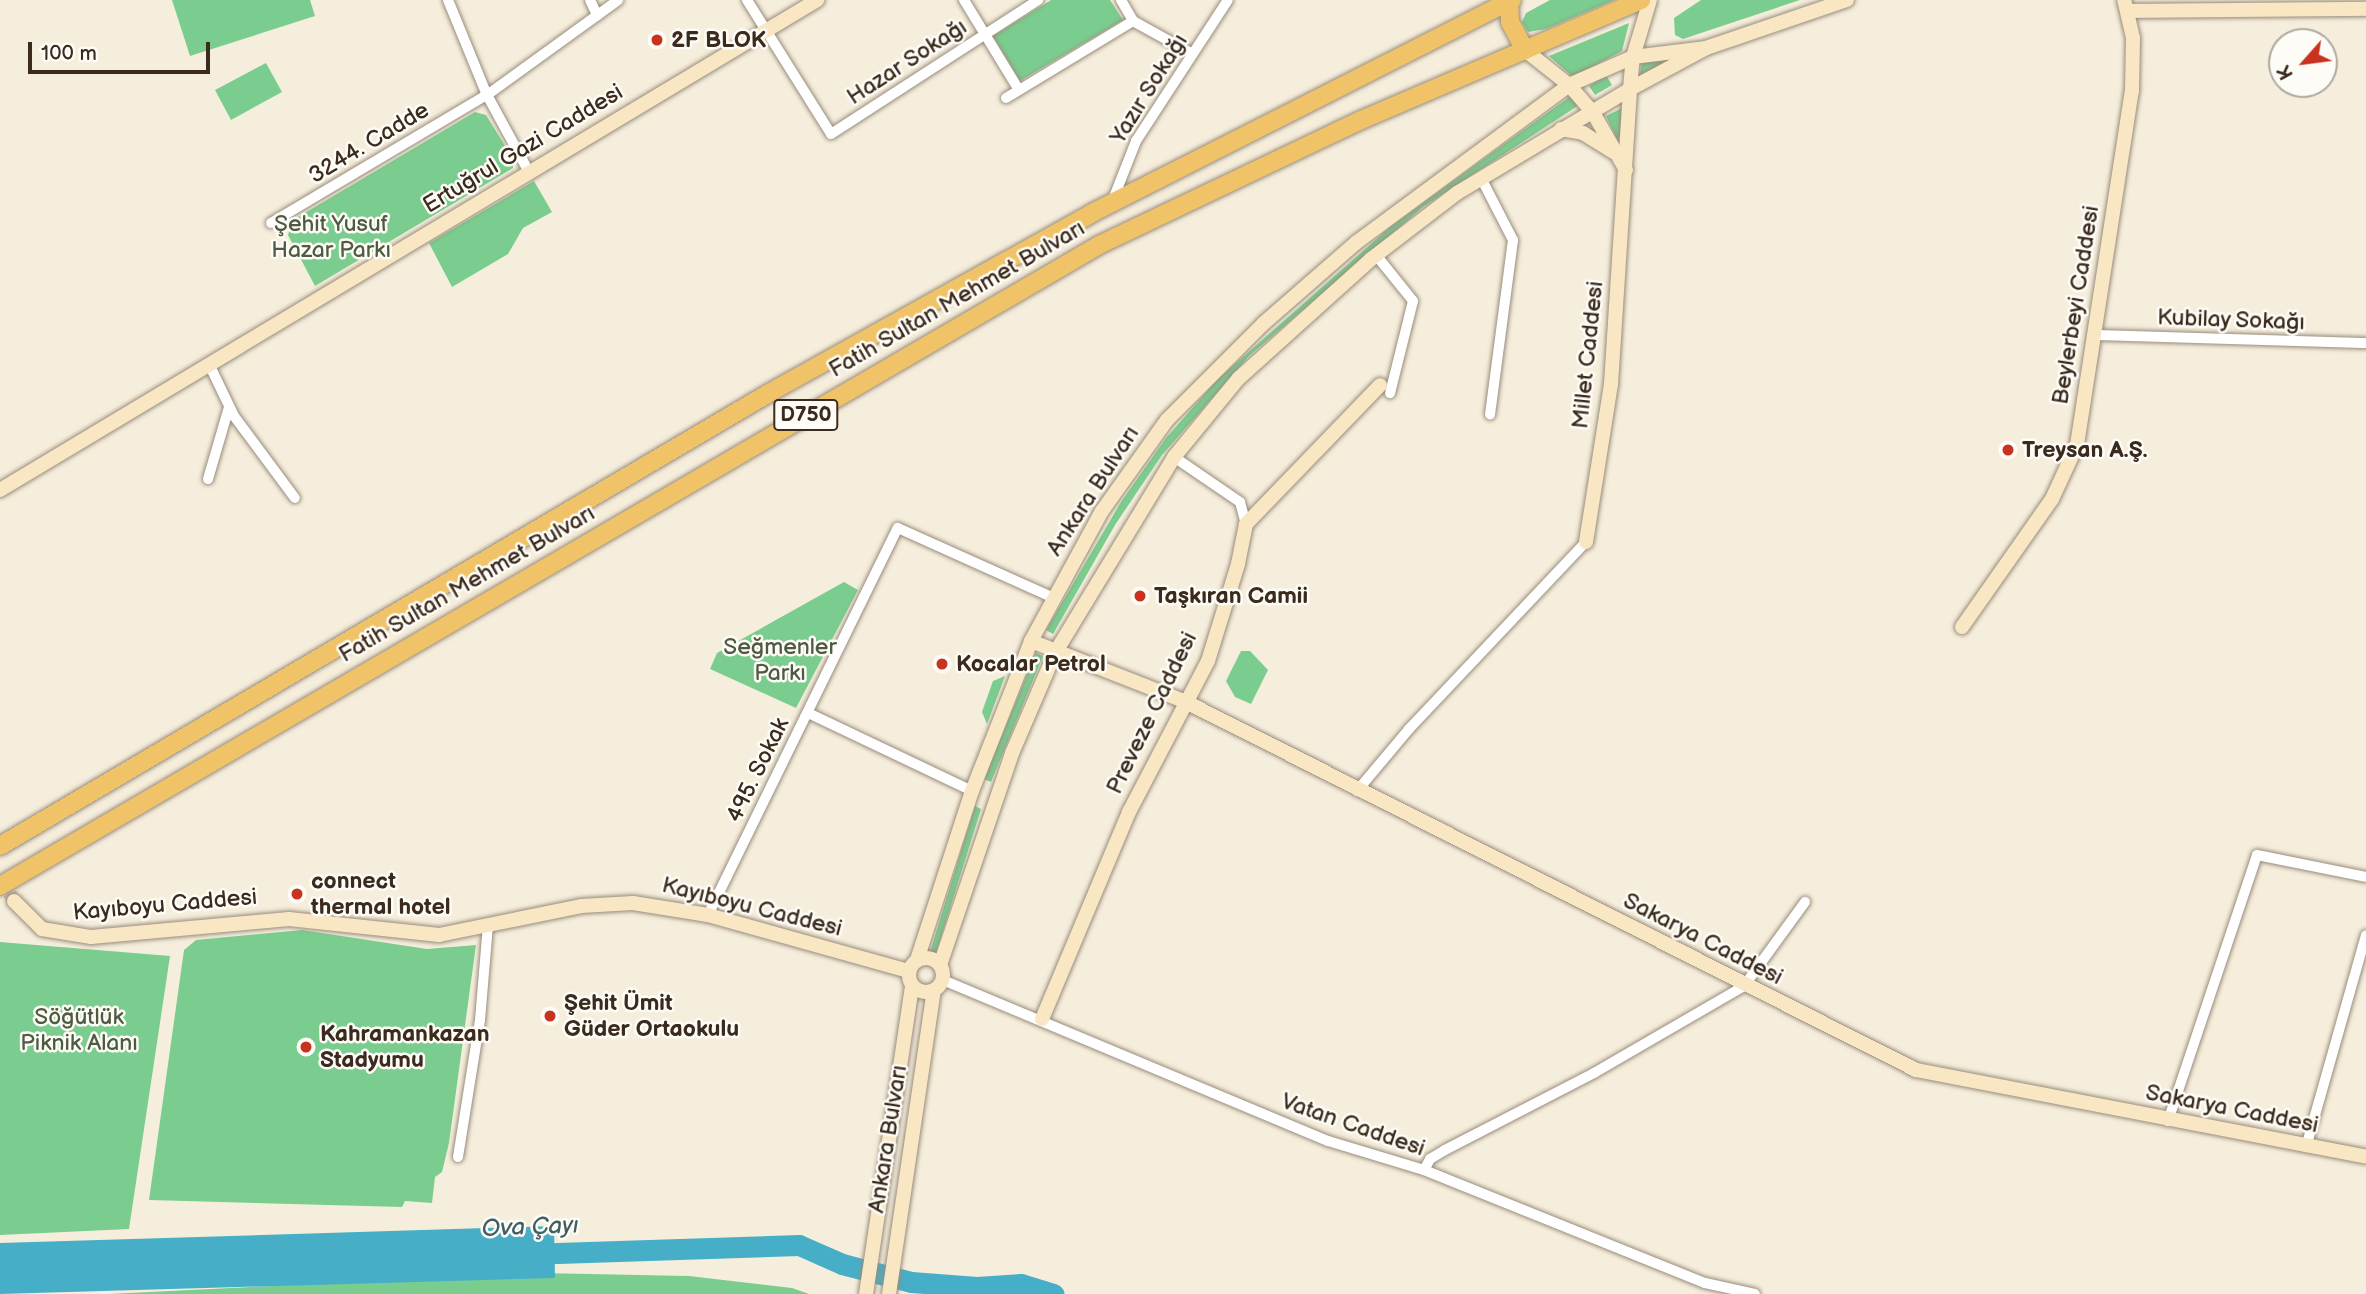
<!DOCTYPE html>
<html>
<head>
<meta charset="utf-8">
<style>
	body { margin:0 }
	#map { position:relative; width:2366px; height:1294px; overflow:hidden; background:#f6eedc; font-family:"Balsamiq Sans",sans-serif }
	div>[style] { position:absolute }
	.green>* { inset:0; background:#7bcd8f }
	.water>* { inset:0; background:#47aec7 }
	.river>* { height:21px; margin:-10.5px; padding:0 10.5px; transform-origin:10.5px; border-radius:10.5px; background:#47aec7 }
	.secondary-tunnel>* { height:14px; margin-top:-7px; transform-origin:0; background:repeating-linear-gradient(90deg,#d1c7b6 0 14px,transparent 0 21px) }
	.roads { filter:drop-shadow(0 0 2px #988c7d) drop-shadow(0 0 2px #988c7d) }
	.street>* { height:10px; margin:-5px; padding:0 5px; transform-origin:5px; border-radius:5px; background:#fff }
	.secondary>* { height:14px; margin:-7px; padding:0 7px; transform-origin:7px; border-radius:7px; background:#f9e7c3 }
	.secondary>.ring { margin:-7px; padding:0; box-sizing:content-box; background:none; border:14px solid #f9e7c3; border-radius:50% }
	.highway>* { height:18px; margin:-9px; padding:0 9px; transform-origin:9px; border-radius:9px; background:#f1c369 }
	.dots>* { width:19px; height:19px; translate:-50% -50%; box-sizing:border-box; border:4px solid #fdfcf7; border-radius:50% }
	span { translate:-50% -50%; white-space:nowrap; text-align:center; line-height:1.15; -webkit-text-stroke:5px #fdfcf7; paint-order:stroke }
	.shield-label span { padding:2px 5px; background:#fdfcf7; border:2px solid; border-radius:5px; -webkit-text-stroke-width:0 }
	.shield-label { font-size:21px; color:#3b2a1e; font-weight:700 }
	.poi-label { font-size:23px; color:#3b2a1e; font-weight:700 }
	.left { translate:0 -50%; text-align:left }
	.street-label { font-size:23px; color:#3b2a1e }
	.park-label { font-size:23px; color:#4e5b40 }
	.water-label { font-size:24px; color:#405f62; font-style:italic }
	.north { position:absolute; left:2268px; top:28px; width:70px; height:70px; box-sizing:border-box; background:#fdfcf7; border:2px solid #afa8a0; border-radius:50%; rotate:242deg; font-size:19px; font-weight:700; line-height:28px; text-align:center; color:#3b2a1e }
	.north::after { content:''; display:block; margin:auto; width:24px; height:32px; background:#c8321e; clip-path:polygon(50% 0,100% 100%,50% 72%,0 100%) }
	.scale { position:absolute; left:28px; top:42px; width:182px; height:32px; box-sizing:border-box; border:4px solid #3b2a1e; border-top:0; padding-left:9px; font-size:21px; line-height:24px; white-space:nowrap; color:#3b2a1e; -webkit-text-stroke:5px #fdfcf7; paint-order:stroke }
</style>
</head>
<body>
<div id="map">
	<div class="green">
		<i style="clip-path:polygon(172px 0,310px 0,315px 16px,190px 56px)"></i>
		<i style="clip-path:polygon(1051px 0,1110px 0,1123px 20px,1020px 81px,993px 36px)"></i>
		<i style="clip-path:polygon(1550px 0,1614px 0,1546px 29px,1528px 32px,1522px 22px,1526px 13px)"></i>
		<i style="clip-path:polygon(1701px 0,1800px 0,1683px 39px,1675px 35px,1674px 18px)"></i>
		<i style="clip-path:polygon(1629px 23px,1622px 51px,1573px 77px,1549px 56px)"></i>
		<i style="clip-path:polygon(1664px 58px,1667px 62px,1640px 75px,1642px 62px)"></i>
		<i style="clip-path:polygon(266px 63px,282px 92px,231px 120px,215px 90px)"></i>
		<i style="clip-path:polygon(1606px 75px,1612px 85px,1595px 95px,1589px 86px)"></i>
		<i style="clip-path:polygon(1572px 95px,1579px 105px,1423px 207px,1249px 356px,1162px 455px,1115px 525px,1053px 634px,1046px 630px,1121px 502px,1166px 438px,1218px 379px,1390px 227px)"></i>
		<i style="clip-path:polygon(1622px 108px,1622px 136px,1617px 139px,1606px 116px)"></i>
		<i style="clip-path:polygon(475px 112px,486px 115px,512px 157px,513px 168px,315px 286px,288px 235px,293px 220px)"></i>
		<i style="clip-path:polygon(534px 181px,552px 212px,523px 228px,508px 254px,452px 287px,429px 243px)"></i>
		<i style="clip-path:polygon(844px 582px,858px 590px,796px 708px,710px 669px,717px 653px)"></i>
		<i style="clip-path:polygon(1241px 651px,1250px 651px,1268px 670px,1251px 704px,1235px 697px,1226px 681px)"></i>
		<i style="clip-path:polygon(1036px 653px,1043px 656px,991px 782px,984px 779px)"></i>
		<i style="clip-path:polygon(1005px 676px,987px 724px,982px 712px,993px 681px)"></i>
		<i style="clip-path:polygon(975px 806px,981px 809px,936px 953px,930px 952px)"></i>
		<i style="clip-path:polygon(302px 930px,427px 949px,476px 945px,449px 1143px,442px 1172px,435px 1177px,432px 1203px,405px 1201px,402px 1207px,149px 1200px,184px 950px,196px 940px)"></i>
		<i style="clip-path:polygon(0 942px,170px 956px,129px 1229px,0 1235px)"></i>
		<i style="clip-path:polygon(540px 1273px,689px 1276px,792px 1288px,809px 1294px,109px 1294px)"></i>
	</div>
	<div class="water">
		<i style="clip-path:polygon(554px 1226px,555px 1278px,0 1294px,0 1243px)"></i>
	</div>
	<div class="river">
		<i style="left:527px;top:1254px;width:272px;rotate:-1.9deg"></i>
		<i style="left:799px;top:1245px;width:47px;rotate:23.8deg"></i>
		<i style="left:842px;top:1264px;width:71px;rotate:14.6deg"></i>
		<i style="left:911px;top:1282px;width:66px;rotate:4.3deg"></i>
		<i style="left:977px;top:1287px;width:44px;rotate:-3.9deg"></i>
		<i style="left:1021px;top:1284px;width:34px;rotate:17deg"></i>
	</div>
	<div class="secondary-tunnel">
		<i style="left:0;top:875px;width:30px;rotate:62deg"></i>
	</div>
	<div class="roads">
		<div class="street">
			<i style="left:448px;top:0;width:103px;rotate:67.7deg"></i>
			<i style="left:487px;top:95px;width:88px;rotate:61.4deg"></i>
			<i style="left:590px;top:0;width:17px;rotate:65deg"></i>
			<i style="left:747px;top:0;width:158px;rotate:57.9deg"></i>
			<i style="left:831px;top:134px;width:247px;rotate:-32.9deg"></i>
			<i style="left:964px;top:0;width:105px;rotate:58.6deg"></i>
			<i style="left:1121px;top:0;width:24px;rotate:60deg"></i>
			<i style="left:1133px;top:21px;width:68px;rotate:28.8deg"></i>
			<i style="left:1006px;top:98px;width:149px;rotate:-31.2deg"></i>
			<i style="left:1481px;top:178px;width:70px;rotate:62.7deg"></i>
			<i style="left:1513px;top:240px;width:176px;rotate:97.5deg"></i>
			<i style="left:1112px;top:202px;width:66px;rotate:-68.5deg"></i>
			<i style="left:1136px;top:141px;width:168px;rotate:-56.9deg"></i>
			<i style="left:271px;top:223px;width:251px;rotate:-30.7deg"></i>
			<i style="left:487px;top:95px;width:162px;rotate:-35.9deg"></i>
			<i style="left:1376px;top:255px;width:59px;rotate:51.2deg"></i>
			<i style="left:1413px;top:301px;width:95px;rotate:104deg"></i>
			<i style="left:2094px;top:335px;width:272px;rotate:1.7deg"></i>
			<i style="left:209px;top:364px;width:58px;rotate:64.3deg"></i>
			<i style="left:234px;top:416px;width:102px;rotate:53.4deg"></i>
			<i style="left:1174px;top:457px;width:80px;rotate:34.3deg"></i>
			<i style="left:1240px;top:502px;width:23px;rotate:75deg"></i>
			<i style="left:208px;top:479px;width:75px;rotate:-73.7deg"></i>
			<i style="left:808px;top:713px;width:182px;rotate:25.4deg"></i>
			<i style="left:1357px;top:791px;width:81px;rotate:-50deg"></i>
			<i style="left:1409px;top:729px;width:257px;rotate:-46.6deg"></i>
			<i style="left:708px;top:915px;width:431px;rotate:-63.9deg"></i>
			<i style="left:898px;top:528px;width:171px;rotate:24.2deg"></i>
			<i style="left:943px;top:980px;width:417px;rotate:22.7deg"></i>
			<i style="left:1328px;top:1141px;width:100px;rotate:16.8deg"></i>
			<i style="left:1424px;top:1170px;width:303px;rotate:21.9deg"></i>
			<i style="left:1705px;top:1283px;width:51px;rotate:12.4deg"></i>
			<i style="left:2168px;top:1121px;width:280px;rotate:-71.5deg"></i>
			<i style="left:2257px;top:855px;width:111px;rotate:11.4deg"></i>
			<i style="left:2306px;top:1147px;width:220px;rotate:-74.2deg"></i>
			<i style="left:458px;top:1157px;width:139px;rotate:-80.9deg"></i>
			<i style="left:480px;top:1020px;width:95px;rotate:-85.2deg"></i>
			<i style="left:1424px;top:1170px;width:13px;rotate:-61deg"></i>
			<i style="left:1430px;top:1159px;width:17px;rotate:-31deg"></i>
			<i style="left:1445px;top:1150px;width:168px;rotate:-27.3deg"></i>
			<i style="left:1594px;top:1073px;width:173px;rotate:-30.1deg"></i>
			<i style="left:1744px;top:986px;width:104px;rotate:-54deg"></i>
		</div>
		<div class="secondary">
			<i style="left:2129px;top:11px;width:237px;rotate:-0.5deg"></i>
			<i style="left:1525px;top:50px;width:56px;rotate:38.5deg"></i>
			<i style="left:1569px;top:85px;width:35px;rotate:49deg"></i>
			<i style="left:1592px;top:111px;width:68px;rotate:60deg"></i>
			<i style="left:1561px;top:129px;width:22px;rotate:10deg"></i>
			<i style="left:1583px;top:133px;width:36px;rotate:32deg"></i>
			<i style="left:0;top:490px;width:953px;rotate:-30.95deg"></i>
			<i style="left:1586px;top:542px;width:160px;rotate:-81deg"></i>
			<i style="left:1611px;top:384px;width:296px;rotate:-86.3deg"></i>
			<i style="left:1630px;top:89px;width:86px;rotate:-28.3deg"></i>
			<i style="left:1706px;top:48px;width:149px;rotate:-18.8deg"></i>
			<i style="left:1962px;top:627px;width:156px;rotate:-54.9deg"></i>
			<i style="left:2052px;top:499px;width:60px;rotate:-65.2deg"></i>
			<i style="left:2077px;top:445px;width:358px;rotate:-81.2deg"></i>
			<i style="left:2132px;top:91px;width:53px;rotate:-88.9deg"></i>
			<i style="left:2133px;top:38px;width:39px;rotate:-103deg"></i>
			<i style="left:1031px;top:641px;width:164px;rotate:21.4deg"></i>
			<i style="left:1184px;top:701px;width:820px;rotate:26.75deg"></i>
			<i style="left:1916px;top:1070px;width:458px;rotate:10.9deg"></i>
			<i style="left:14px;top:901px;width:40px;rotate:45deg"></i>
			<i style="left:42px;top:929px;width:50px;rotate:9.3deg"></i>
			<i style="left:91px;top:937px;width:199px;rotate:-5.2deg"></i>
			<i style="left:289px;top:919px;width:151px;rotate:6.1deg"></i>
			<i style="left:439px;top:935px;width:145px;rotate:-11.5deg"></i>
			<i style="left:581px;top:906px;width:52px;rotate:-3.3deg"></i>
			<i style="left:633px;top:903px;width:76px;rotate:9.1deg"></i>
			<i style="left:708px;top:915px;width:209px;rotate:15.6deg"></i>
			<i class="ring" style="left:909px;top:958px;width:20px;height:20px"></i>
			<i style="left:917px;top:960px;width:178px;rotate:-72deg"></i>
			<i style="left:972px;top:791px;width:161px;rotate:-68.5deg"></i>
			<i style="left:1031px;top:641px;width:148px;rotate:-61.4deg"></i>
			<i style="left:1102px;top:511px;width:112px;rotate:-54.5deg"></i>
			<i style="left:1167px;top:420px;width:137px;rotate:-45deg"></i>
			<i style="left:1264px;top:323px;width:123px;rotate:-41.1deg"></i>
			<i style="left:1357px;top:242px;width:264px;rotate:-36.5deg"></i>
			<i style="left:1569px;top:85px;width:70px;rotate:-23.6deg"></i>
			<i style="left:1633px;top:57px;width:74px;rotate:-7deg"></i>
			<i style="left:940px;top:965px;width:226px;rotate:-71.2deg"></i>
			<i style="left:1013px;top:751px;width:107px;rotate:-66.8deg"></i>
			<i style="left:1055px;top:653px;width:229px;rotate:-58.7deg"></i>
			<i style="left:1174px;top:457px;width:102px;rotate:-50.6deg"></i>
			<i style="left:1239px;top:378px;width:178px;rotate:-42deg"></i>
			<i style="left:1371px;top:259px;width:108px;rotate:-37.5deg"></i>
			<i style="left:1457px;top:193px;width:202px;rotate:-31deg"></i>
			<i style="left:1630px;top:89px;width:32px;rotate:-85deg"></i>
			<i style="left:1633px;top:57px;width:59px;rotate:-73.4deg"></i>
			<i style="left:1042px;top:1019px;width:225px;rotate:-67.2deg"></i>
			<i style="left:1129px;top:812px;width:170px;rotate:-62.4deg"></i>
			<i style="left:1208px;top:661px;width:102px;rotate:-72.8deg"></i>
			<i style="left:1238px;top:564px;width:41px;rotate:-78.7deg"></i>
			<i style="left:1246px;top:524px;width:193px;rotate:-46deg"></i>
			<i style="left:866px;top:1294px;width:311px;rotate:-81.5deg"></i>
			<i style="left:889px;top:1294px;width:306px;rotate:-81.6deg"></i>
		</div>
		<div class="highway">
			<i style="left:1509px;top:1px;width:21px;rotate:87deg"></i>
			<i style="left:1510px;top:22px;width:32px;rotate:62deg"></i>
			<i style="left:0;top:846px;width:893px;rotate:-30.5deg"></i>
			<i style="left:769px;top:393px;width:368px;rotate:-29.1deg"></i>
			<i style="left:1090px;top:214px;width:473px;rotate:-26.9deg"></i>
			<i style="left:0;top:886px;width:1272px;rotate:-30.25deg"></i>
			<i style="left:1099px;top:245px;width:288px;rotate:-25.5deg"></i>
			<i style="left:1359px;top:121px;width:307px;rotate:-23.2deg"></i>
		</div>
	</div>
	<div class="dots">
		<i style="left:657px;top:40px;background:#c8321e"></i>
		<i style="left:2008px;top:450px;background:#c8321e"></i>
		<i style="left:1140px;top:596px;background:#c8321e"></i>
		<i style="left:942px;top:664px;background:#c8321e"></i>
		<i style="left:297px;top:894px;background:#c8321e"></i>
		<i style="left:550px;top:1016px;background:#c8321e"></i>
		<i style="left:306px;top:1047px;background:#c8321e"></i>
	</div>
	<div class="shield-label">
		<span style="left:806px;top:415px">D750</span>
	</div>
	<div class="poi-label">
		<span class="left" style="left:671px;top:40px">2F BLOK</span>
		<span class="left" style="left:2022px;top:450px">Treysan A.Ş.</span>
		<span class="left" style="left:1154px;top:596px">Taşkıran Camii</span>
		<span class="left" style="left:956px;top:664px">Kocalar Petrol</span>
		<span class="left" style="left:311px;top:894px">connect<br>thermal hotel</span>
		<span class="left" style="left:564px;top:1016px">Şehit Ümit<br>Güder Ortaokulu</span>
		<span class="left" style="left:320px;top:1047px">Kahramankazan<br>Stadyumu</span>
	</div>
	<div class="street-label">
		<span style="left:907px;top:62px;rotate:-33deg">Hazar Sokağı</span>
		<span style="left:1149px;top:89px;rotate:-58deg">Yazır Sokağı</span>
		<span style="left:369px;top:143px;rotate:-31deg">3244. Cadde</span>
		<span style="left:523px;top:149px;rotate:-31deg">Ertuğrul Gazi Caddesi</span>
		<span style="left:957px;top:299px;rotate:-30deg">Fatih Sultan Mehmet Bulvarı</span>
		<span style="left:2076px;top:305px;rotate:-81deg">Beylerbeyi Caddesi</span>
		<span style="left:2231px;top:320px;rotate:2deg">Kubilay Sokağı</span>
		<span style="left:1588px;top:355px;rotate:-84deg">Millet Caddesi</span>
		<span style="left:1093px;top:491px;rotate:-57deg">Ankara Bulvarı</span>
		<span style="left:467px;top:584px;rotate:-30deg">Fatih Sultan Mehmet Bulvarı</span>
		<span style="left:1152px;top:713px;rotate:-64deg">Preveze Caddesi</span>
		<span style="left:758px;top:770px;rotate:-64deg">495. Sokak</span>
		<span style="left:165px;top:905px;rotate:-5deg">Kayıboyu Caddesi</span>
		<span style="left:752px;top:907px;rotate:14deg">Kayıboyu Caddesi</span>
		<span style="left:1703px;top:939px;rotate:27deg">Sakarya Caddesi</span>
		<span style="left:2232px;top:1109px;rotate:11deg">Sakarya Caddesi</span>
		<span style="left:1353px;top:1125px;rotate:19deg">Vatan Caddesi</span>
		<span style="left:888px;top:1139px;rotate:-81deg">Ankara Bulvarı</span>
	</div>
	<div class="park-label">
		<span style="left:331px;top:237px">Şehit Yusuf<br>Hazar Parkı</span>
		<span style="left:780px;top:660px">Seğmenler<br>Parkı</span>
		<span style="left:79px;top:1030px">Söğütlük<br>Piknik Alanı</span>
	</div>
	<div class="water-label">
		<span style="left:530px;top:1227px;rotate:-2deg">Ova Çayı</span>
	</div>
	<div class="north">K</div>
	<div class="scale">100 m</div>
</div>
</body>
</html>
